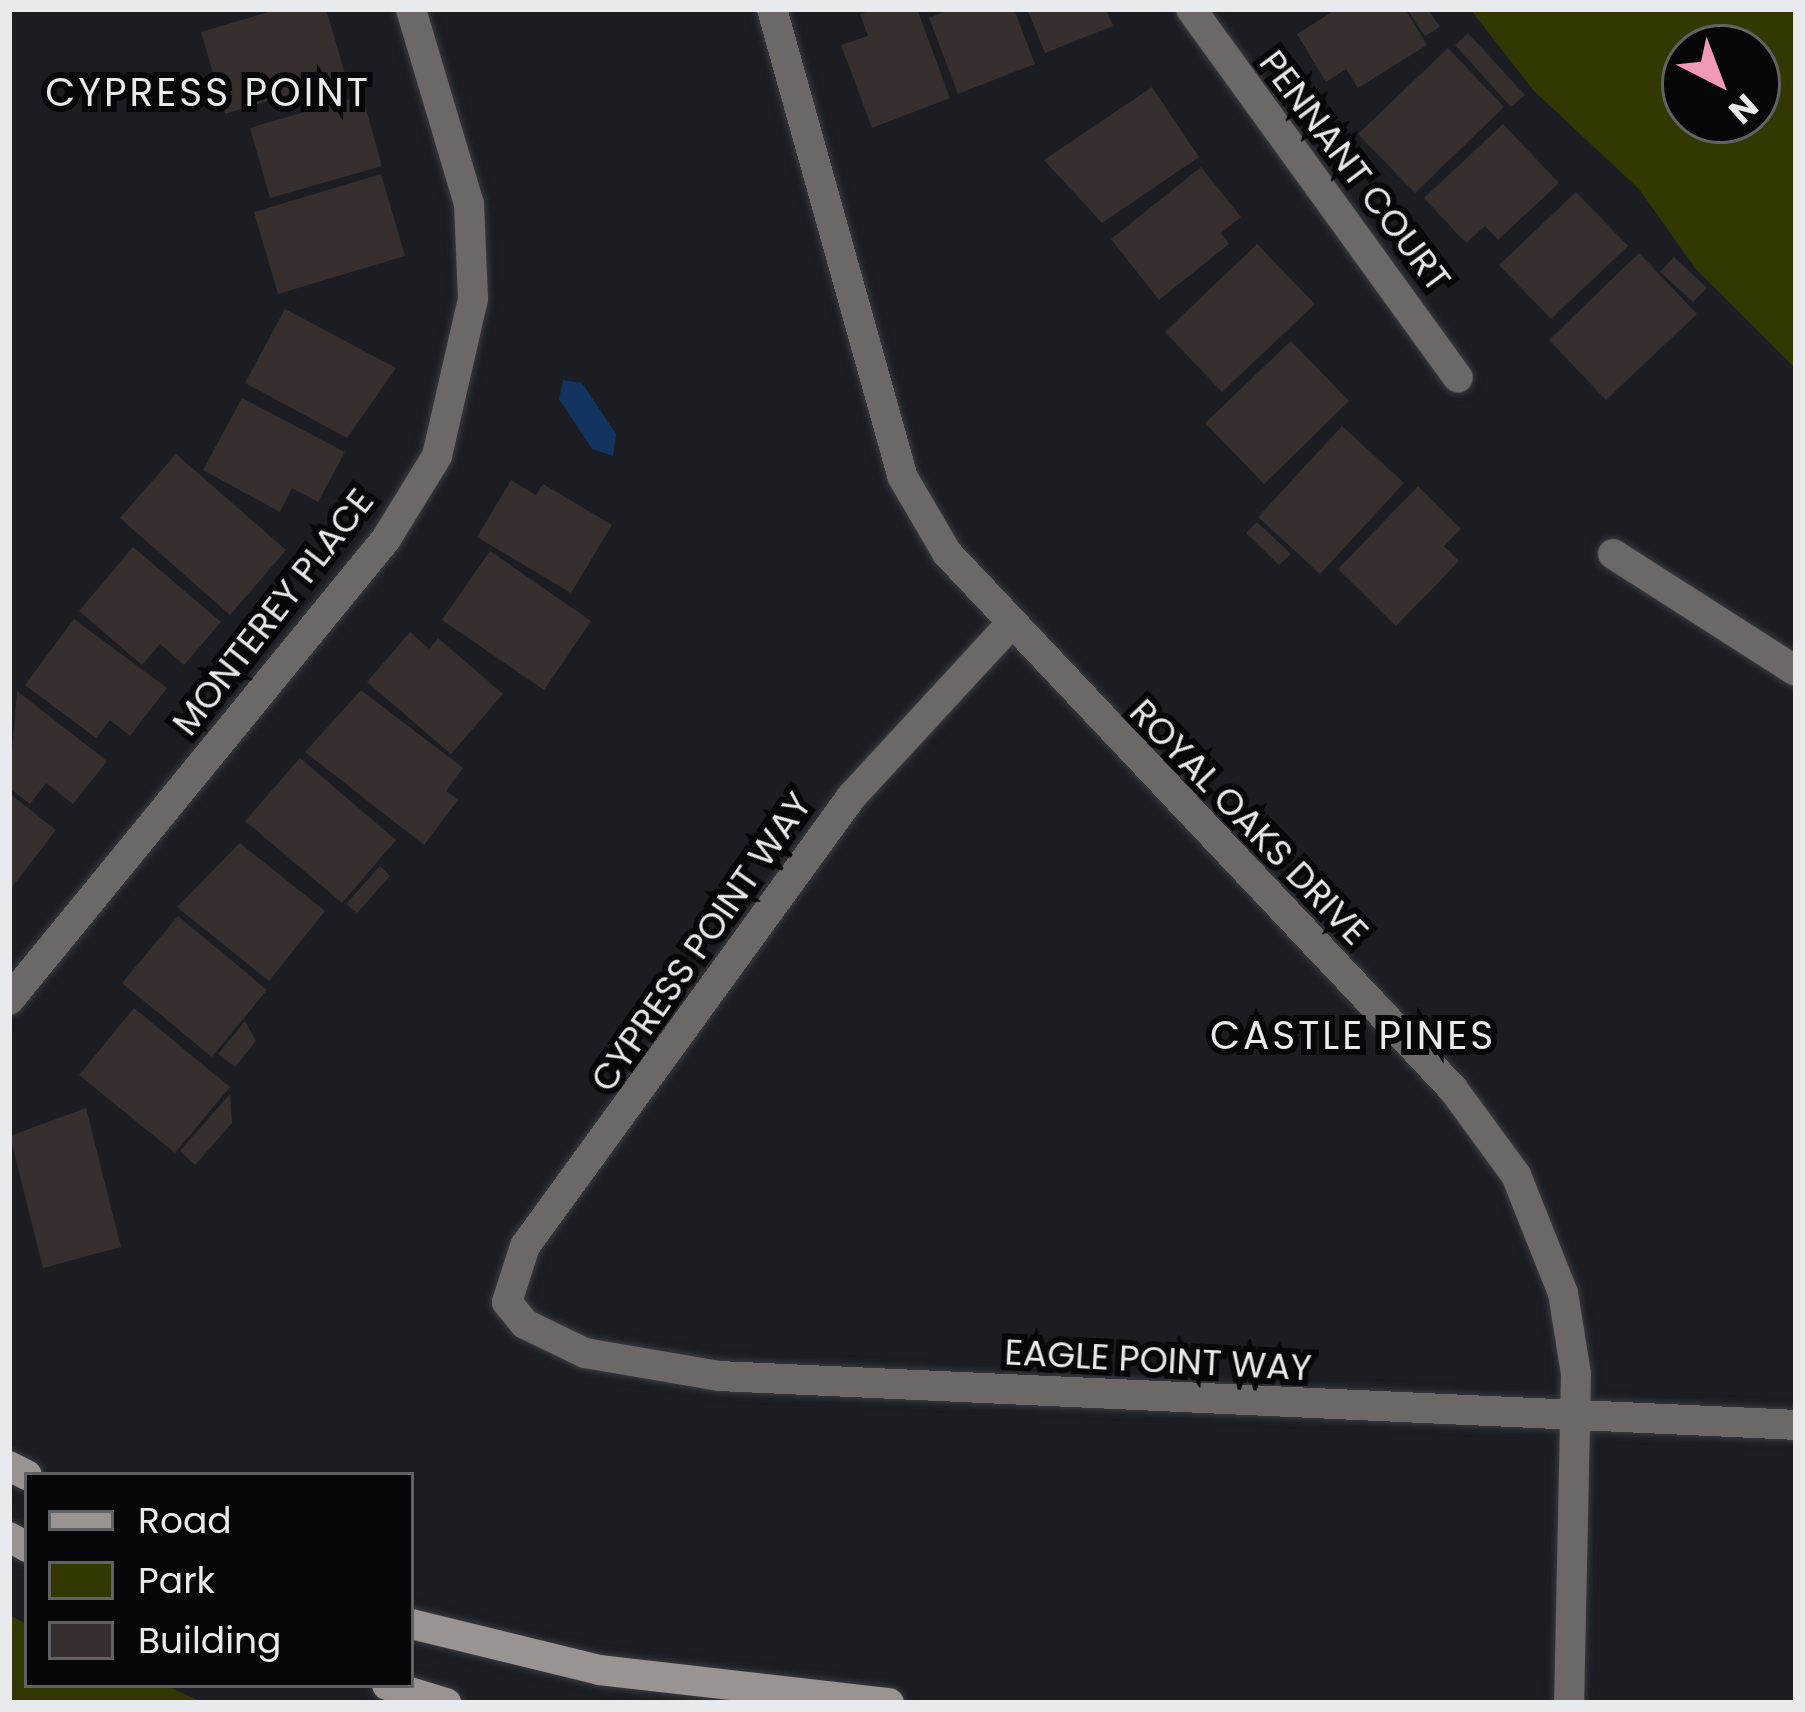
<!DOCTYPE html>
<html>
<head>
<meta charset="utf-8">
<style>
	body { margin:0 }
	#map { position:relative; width:1805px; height:1712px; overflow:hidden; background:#1b1d23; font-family:Poppins,sans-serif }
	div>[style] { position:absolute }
	.green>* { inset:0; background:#333800 }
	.water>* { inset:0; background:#13345f }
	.building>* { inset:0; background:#372f2e }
	.roads { filter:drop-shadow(0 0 3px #383a3f) drop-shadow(0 0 3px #383a3f) }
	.minor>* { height:30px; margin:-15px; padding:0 15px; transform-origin:15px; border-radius:15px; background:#6c6867 }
	.secondary>* { height:30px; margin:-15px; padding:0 15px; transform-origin:15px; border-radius:15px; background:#999391 }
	span { translate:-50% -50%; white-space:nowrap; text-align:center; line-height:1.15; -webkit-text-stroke:12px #07070a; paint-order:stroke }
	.street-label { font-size:36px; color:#e9eaee }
	.neighbourhood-label { font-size:39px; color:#e9eaee; letter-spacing:3px }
	.frame { position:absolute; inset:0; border:12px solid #e9eaee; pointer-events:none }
	.legend { position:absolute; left:24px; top:1472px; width:390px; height:216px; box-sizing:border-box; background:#07070a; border:3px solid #616265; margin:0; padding:15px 21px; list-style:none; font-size:36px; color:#e9eaee }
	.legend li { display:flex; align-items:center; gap:24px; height:60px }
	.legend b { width:60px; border:3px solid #616265 }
	.north { position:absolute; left:1661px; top:24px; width:120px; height:120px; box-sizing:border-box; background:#07070a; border:3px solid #616265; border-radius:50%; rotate:138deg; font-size:33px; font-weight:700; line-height:48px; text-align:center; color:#e9eaee }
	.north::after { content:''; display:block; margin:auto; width:42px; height:54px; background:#f09ab7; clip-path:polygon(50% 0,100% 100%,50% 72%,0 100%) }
</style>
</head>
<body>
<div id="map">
	<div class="green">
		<i style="clip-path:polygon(evenodd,1470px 9px,1796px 9px,1796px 369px,1695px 268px,1639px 189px,1534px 91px,1470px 9px,1685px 48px,1757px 48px,1757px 120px,1685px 120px,1685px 48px)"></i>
		<i style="clip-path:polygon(9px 1615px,27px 1624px,27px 1685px,164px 1685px,205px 1703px,9px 1703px)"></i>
	</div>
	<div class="water">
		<i style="clip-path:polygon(563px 380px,582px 383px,616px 434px,613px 456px,592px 449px,559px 399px)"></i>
	</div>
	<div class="building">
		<i style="clip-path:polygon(279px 9px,326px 9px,346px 77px,225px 114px,201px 32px)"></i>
		<i style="clip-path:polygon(875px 9px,917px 9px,950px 98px,872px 128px,841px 45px,868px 36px,860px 14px)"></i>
		<i style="clip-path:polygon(951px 9px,1014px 9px,1035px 64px,958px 94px,929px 18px)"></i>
		<i style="clip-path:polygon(1027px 9px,1106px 9px,1113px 26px,1045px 53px)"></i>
		<i style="clip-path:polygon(1337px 9px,1405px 9px,1427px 45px,1358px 88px,1346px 69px,1326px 82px,1297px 34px)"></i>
		<i style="clip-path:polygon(1407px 9px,1428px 9px,1440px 27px,1425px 36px)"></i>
		<i style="clip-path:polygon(1468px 33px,1525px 95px,1511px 107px,1455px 45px)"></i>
		<i style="clip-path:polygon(1448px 48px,1504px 107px,1415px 193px,1358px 134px)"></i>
		<i style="clip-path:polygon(1152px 87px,1199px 157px,1102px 223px,1044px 160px)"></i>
		<i style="clip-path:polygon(362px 95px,382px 166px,270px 198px,250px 128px)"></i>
		<i style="clip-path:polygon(1503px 124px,1559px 183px,1498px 240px,1485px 226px,1466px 243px,1424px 198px)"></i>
		<i style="clip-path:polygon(1201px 167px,1241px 217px,1221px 233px,1229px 244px,1159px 300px,1111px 239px)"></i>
		<i style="clip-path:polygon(381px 174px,405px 256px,278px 294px,254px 212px)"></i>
		<i style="clip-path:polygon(1576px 192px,1628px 246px,1551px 319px,1499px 265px)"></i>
		<i style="clip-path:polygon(1257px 244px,1315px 304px,1222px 392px,1165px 332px)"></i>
		<i style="clip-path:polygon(1639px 253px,1697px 314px,1606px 400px,1549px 340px)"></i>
		<i style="clip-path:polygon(1674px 257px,1707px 288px,1693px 302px,1660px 272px)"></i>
		<i style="clip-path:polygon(285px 309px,396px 368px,347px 438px,245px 383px)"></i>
		<i style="clip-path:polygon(1291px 341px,1349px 401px,1264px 484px,1205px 423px)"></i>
		<i style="clip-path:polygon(242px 398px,345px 452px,318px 502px,292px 488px,280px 512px,203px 470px)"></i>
		<i style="clip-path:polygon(1342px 426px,1404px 483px,1320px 574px,1258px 517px)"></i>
		<i style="clip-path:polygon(176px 454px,286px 550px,230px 615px,120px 518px)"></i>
		<i style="clip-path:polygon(511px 480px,536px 495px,543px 484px,612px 525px,571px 593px,477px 537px)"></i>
		<i style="clip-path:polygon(1418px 486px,1461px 529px,1444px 546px,1459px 561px,1396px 626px,1338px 569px)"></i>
		<i style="clip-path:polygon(1257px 522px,1291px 554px,1279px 565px,1246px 533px)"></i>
		<i style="clip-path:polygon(133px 547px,221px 622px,184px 665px,160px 644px,142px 665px,79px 611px)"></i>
		<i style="clip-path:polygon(490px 551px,591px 621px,544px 690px,442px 620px)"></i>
		<i style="clip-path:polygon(74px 619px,167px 688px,130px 736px,110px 720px,96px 738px,25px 685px)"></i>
		<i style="clip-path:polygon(410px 632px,429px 649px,438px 638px,503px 694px,451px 754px,367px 682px)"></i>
		<i style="clip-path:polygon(361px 690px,463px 768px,446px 791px,458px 800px,424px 845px,305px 752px)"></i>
		<i style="clip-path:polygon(17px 691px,107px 761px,73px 804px,46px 783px,30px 804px,9px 788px)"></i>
		<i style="clip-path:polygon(300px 758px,396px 840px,342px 903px,245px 821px)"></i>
		<i style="clip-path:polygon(9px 793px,56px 830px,9px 891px)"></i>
		<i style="clip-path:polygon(240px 843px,325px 911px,269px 981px,177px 907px)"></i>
		<i style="clip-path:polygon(380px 866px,390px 876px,357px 913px,346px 904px)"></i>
		<i style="clip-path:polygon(178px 916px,267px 990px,212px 1057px,122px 983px)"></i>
		<i style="clip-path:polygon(134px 1008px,230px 1087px,175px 1153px,79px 1075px)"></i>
		<i style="clip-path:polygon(245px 1021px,256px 1041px,235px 1067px,218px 1054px)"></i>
		<i style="clip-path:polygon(230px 1094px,232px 1123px,195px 1165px,180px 1151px)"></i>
		<i style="clip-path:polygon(86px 1108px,121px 1247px,43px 1268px,10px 1136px)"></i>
	</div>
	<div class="roads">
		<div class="minor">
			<i style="left:772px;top:9px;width:485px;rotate:74.4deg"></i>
			<i style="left:902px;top:476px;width:89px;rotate:59.7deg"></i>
			<i style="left:947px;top:553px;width:737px;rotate:46.65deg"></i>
			<i style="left:1453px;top:1089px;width:107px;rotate:53.8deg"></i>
			<i style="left:1516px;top:1175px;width:127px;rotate:68.3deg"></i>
			<i style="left:1563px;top:1293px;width:82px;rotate:80.9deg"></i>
			<i style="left:1576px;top:1374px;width:329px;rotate:91.2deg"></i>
			<i style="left:1191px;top:9px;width:455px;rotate:54.1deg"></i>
			<i style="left:1613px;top:554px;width:217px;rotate:32.6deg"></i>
			<i style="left:1008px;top:627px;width:230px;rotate:132.7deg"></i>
			<i style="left:852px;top:796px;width:556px;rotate:126deg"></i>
			<i style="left:525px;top:1246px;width:59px;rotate:107.8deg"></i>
			<i style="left:507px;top:1302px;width:28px;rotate:51deg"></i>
			<i style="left:525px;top:1324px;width:67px;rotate:25.8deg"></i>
			<i style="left:585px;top:1353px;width:136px;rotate:9.7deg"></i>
			<i style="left:719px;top:1376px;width:1078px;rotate:2.6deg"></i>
			<i style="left:9px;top:1000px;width:596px;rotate:-50.72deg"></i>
			<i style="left:386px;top:539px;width:97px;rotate:-58.4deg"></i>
			<i style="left:437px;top:456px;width:161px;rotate:-77.1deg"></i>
			<i style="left:473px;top:299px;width:95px;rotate:-92.4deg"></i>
			<i style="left:469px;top:204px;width:203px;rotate:-106.6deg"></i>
		</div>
		<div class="secondary">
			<i style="left:9px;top:1466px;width:20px;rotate:27deg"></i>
			<i style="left:9px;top:1537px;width:21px;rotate:29deg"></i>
			<i style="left:411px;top:1624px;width:194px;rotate:13.7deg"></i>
			<i style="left:599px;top:1670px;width:292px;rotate:6.5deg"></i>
			<i style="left:387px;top:1685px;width:62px;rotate:17deg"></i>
		</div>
	</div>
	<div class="street-label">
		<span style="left:1355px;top:171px;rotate:53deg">PENNANT COURT</span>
		<span style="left:273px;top:612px;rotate:-52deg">MONTEREY PLACE</span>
		<span style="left:1249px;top:822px;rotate:46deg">ROYAL OAKS DRIVE</span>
		<span style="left:701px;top:942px;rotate:-55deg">CYPRESS POINT WAY</span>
		<span style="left:1158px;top:1360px;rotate:3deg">EAGLE POINT WAY</span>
	</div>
	<div class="neighbourhood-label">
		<span style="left:208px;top:93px">CYPRESS POINT</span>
		<span style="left:1353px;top:1036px">CASTLE PINES</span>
	</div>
	<div class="frame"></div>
	<ul class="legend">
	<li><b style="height:15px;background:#999391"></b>Road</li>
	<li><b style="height:33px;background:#333800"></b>Park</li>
	<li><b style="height:33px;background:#372f2e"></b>Building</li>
	</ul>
	<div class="north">N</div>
</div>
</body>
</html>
